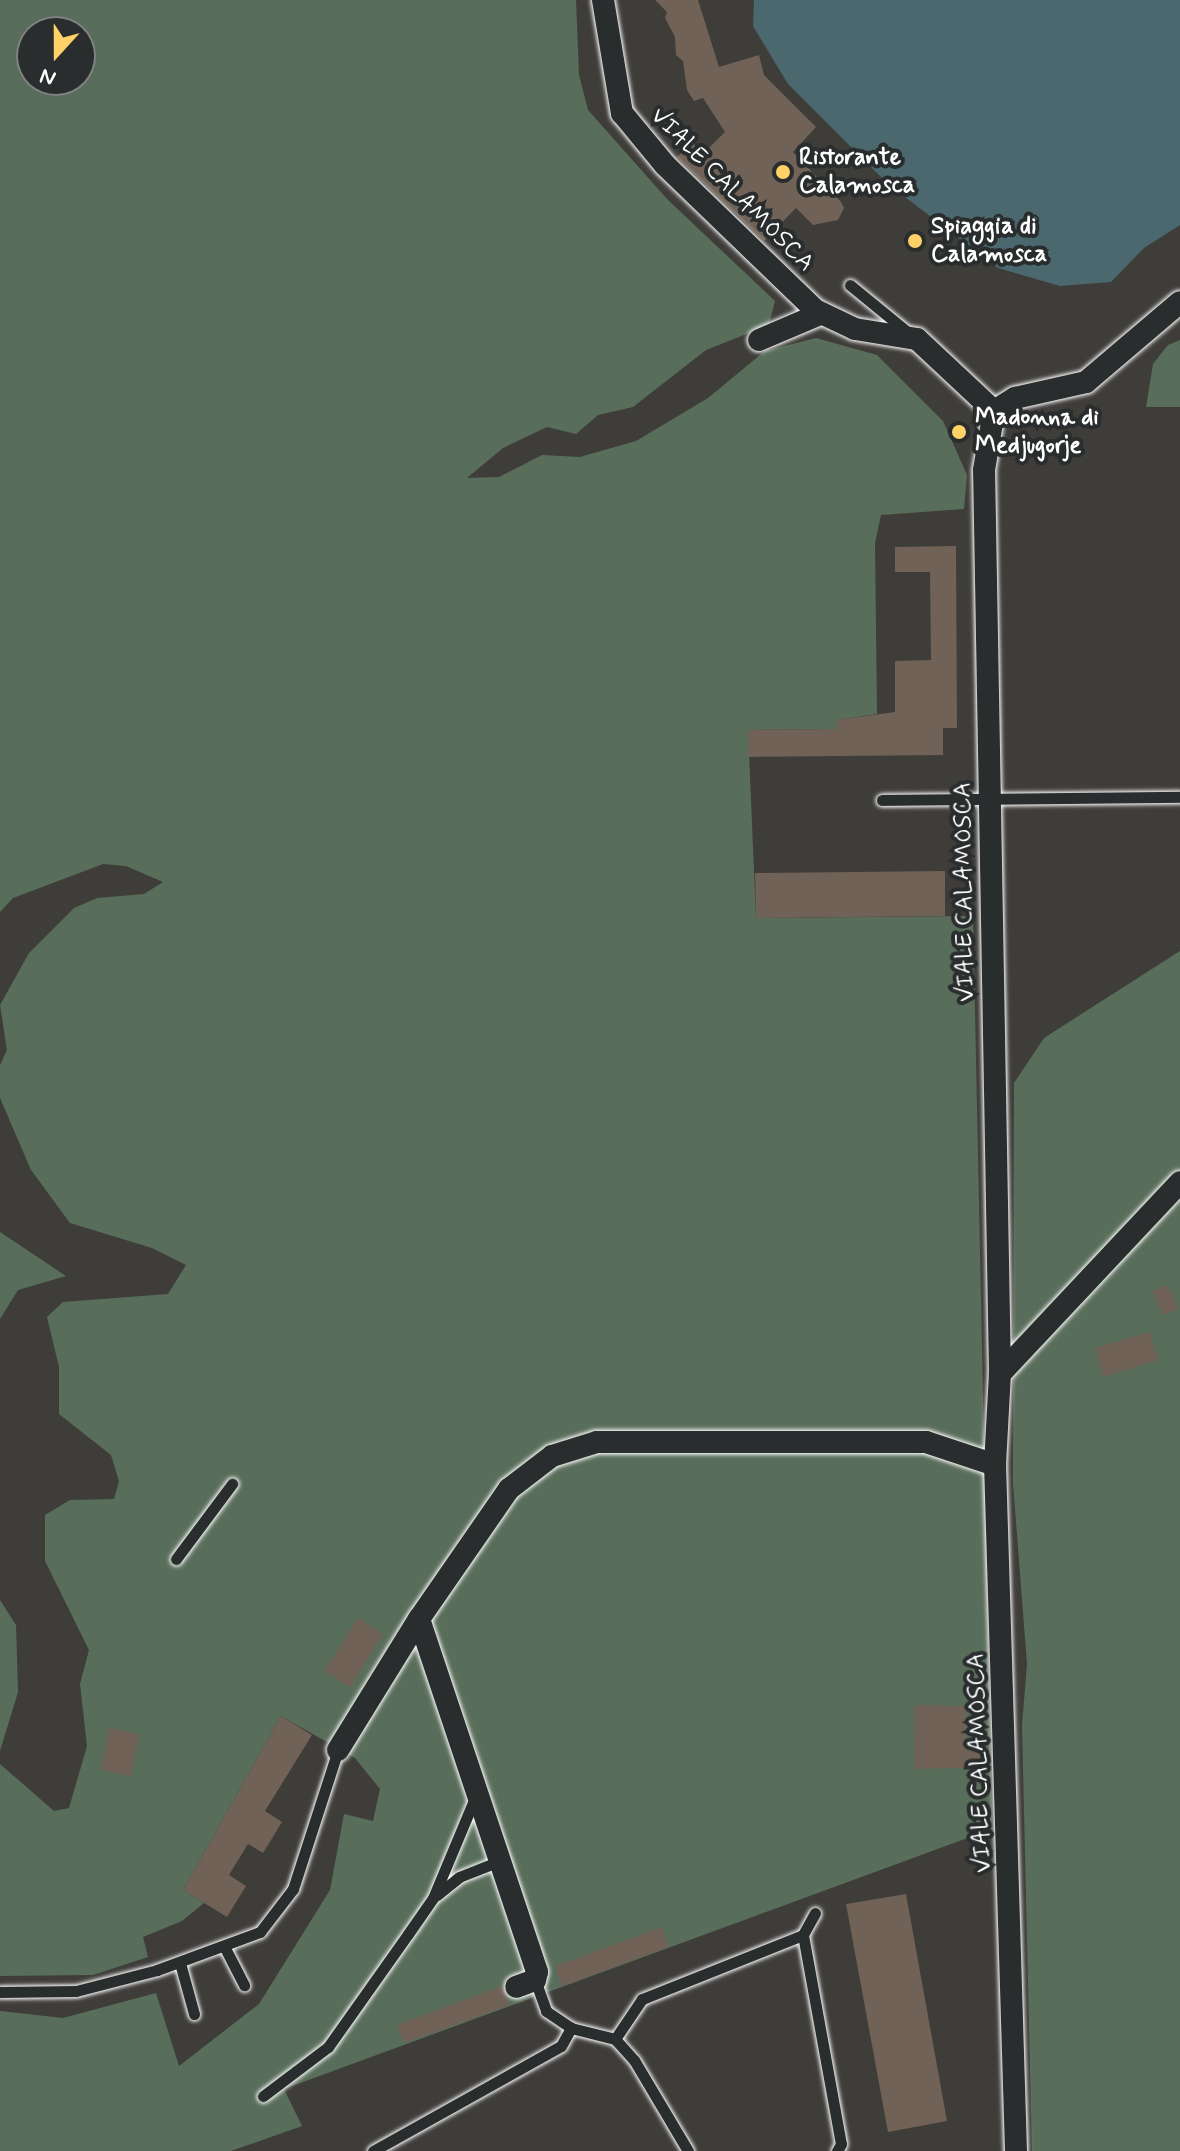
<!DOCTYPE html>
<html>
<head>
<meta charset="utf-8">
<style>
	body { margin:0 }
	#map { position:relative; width:1180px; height:2151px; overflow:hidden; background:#3f3d3a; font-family:Mynerve,sans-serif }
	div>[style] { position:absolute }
	.green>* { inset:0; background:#596e5a }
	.water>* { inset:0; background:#4b686f }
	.building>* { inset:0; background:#706256 }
	.roads { filter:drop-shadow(0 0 2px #fff) drop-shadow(0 0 2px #fff) }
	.service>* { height:11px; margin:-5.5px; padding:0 5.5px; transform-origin:5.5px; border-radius:5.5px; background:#2a2d2e }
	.minor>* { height:22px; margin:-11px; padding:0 11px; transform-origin:11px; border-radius:11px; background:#2a2d2e }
	.dots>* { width:22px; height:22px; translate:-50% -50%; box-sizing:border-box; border:4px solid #2a2d2e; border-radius:50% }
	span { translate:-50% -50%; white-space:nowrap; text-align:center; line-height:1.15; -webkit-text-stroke:8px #2a2d2e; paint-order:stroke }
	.poi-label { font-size:24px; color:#fff; font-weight:700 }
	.left { translate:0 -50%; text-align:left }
	.street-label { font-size:24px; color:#fff }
	.north { position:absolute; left:16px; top:16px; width:80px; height:80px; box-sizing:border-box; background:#2a2d2e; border:2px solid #7f8182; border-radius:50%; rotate:201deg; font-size:22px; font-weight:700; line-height:32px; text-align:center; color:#fff }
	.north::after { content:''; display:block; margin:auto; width:28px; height:36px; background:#ffd166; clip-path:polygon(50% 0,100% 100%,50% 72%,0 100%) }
</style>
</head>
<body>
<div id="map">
	<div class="green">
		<i style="clip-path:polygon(evenodd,0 0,576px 0,579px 75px,588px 110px,667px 199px,775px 301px,769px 325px,706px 350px,633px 407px,598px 415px,576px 434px,547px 427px,503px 448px,467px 478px,499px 477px,542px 455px,580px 457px,636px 441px,708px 398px,765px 351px,816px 338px,877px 355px,943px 421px,967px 475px,964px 509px,881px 515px,875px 543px,877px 714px,838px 720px,837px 729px,748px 730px,756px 918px,973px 916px,992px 1829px,284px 2089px,302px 2126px,231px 2151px,0 2151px,0 2011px,63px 2018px,156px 1993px,179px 2066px,259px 2004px,330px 1890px,344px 1814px,373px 1821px,380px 1789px,355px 1758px,281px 1716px,183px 1890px,204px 1903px,182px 1921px,143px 1937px,148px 1957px,93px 1975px,0 1976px,0 1764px,54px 1811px,69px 1808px,87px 1746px,80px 1684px,89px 1650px,45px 1561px,45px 1515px,70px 1500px,114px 1499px,119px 1481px,111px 1455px,59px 1414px,59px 1367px,47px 1317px,63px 1302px,168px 1294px,186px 1265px,152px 1248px,70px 1223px,31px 1170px,0 1098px,0 1065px,7px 1050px,0 1005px,29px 953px,74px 908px,97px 898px,144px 894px,163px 882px,126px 866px,103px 864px,13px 898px,0 912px,0 0,32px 32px,80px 32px,80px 80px,32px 80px,32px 32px)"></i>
		<i style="clip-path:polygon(1180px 340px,1180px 407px,1146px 407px,1153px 364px,1168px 345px)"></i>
		<i style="clip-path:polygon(1180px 951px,1180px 2151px,1032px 2151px,1022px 1725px,1027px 1664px,1013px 1483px,1014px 1083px,1044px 1038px)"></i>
		<i style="clip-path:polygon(0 1232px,66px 1276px,18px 1290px,0 1319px)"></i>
		<i style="clip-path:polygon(0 1600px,16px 1625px,18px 1692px,0 1751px)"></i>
	</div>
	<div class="water">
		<i style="clip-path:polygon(754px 0,1180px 0,1180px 225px,1144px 248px,1111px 282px,1060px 286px,998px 268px,888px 184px,788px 84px,753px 26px)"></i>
	</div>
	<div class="building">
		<i style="clip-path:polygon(655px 0,698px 0,719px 67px,759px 55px,764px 75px,816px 127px,793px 152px,841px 202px,844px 208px,838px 220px,813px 225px,796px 208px,764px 241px,677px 157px,693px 142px,704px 153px,725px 132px,703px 98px,694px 101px,687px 90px,683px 61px,676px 55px,675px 37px,665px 18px,667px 12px)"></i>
		<i style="clip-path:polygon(956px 546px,957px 728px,943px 728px,943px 755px,748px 757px,748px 730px,837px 729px,837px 720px,895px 712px,895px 661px,931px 660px,930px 572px,895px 572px,895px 547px)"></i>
		<i style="clip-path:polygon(945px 871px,945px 916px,756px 918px,755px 873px)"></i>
		<i style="clip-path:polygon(1168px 1285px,1178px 1309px,1163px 1315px,1153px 1291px)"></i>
		<i style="clip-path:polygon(1150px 1332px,1158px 1360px,1103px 1377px,1095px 1348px)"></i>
		<i style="clip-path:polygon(358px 1618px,383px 1634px,350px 1687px,324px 1671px)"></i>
		<i style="clip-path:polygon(915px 1705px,966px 1706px,965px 1750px,990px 1750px,990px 1767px,914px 1769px)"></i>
		<i style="clip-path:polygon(281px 1716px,312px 1735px,265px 1811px,282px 1822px,263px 1853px,248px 1844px,229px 1875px,246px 1886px,227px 1917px,183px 1890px)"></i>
		<i style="clip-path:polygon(109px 1728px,139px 1734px,131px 1776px,101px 1770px)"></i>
		<i style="clip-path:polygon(906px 1894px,947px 2121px,888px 2132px,846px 1904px)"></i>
		<i style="clip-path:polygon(662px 1927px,669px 1947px,562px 1986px,555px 1966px)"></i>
		<i style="clip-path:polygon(502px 1986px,510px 2005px,404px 2043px,397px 2025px)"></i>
	</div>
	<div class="roads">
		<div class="service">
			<i style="left:850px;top:285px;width:79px;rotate:39.3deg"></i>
			<i style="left:882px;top:800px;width:298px;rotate:-0.6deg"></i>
			<i style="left:176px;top:1559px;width:94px;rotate:-53.3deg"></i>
			<i style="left:437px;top:1895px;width:28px;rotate:-39deg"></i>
			<i style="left:459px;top:1877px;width:46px;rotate:-21.6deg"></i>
			<i style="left:815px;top:1913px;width:25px;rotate:119deg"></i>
			<i style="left:803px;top:1935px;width:212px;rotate:79.7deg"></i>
			<i style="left:841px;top:2144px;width:8px;rotate:120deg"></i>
			<i style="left:225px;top:1948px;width:42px;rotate:62.8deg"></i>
			<i style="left:180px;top:1963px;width:53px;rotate:74.6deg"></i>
			<i style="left:535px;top:1980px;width:33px;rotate:70deg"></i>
			<i style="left:546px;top:2011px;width:30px;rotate:34deg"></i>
			<i style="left:571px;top:2028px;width:45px;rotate:14deg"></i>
			<i style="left:615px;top:2039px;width:28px;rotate:48deg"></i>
			<i style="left:634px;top:2060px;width:106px;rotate:59.3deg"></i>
			<i style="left:0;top:1992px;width:76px;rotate:-0.8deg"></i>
			<i style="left:76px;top:1991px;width:84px;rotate:-14.5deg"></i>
			<i style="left:157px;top:1970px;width:110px;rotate:-20.3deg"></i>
			<i style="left:260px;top:1932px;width:54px;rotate:-52.5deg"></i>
			<i style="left:293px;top:1889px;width:146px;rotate:-72.1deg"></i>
			<i style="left:615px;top:2039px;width:48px;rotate:-56deg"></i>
			<i style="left:642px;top:1999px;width:173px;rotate:-21.7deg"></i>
			<i style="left:263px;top:2096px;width:81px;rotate:-37deg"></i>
			<i style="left:328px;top:2047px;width:138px;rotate:-54.7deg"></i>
			<i style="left:408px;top:1934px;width:44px;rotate:-55.2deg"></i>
			<i style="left:433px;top:1898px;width:112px;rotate:-67.3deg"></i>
			<i style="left:373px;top:2151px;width:215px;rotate:-29.2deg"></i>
			<i style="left:561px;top:2046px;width:21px;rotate:-61deg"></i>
		</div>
		<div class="minor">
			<i style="left:603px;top:0;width:115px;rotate:80.5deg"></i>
			<i style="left:622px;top:113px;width:67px;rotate:50.4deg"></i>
			<i style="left:665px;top:165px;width:209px;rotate:44deg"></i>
			<i style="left:815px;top:310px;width:44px;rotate:25.4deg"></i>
			<i style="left:855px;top:329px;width:63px;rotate:9.2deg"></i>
			<i style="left:917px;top:339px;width:105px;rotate:43.1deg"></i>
			<i style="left:759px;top:340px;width:66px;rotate:-23.1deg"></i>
			<i style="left:1000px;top:1374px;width:263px;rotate:-46.8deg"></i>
			<i style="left:419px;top:1619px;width:372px;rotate:71.5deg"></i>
			<i style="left:537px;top:1972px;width:8px;rotate:104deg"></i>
			<i style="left:535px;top:1980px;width:20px;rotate:160deg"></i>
			<i style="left:338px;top:1750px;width:154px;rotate:-58.3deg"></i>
			<i style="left:419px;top:1619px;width:158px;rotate:-55.3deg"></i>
			<i style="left:509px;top:1489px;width:54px;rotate:-37.5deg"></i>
			<i style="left:552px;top:1456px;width:47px;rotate:-17.3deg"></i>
			<i style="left:597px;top:1442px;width:329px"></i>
			<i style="left:926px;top:1442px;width:73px;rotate:18.4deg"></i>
			<i style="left:1016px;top:2151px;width:686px;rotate:-91.75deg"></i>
			<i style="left:995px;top:1465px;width:91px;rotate:-86.9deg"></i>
			<i style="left:1000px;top:1374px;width:904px;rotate:-91.01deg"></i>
			<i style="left:984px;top:470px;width:60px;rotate:-80.4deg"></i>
			<i style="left:994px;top:411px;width:25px;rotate:-32deg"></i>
			<i style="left:1015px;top:398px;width:73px;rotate:-12.7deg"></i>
			<i style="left:1086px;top:382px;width:123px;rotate:-40.4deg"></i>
		</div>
	</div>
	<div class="dots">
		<i style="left:783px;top:172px;background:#ffd166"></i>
		<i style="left:915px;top:241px;background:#ffd166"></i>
		<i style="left:959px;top:432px;background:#ffd166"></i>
	</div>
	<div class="poi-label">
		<span class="left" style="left:799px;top:172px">Ristorante<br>Calamosca</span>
		<span class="left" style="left:931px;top:241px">Spiaggia di<br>Calamosca</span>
		<span class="left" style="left:975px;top:432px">Madonna di<br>Medjugorje</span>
	</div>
	<div class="street-label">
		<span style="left:732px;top:190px;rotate:45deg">VIALE CALAMOSCA</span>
		<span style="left:965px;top:892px;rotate:-91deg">VIALE CALAMOSCA</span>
		<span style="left:980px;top:1763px;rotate:-92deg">VIALE CALAMOSCA</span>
	</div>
	<div class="north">N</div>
</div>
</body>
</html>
